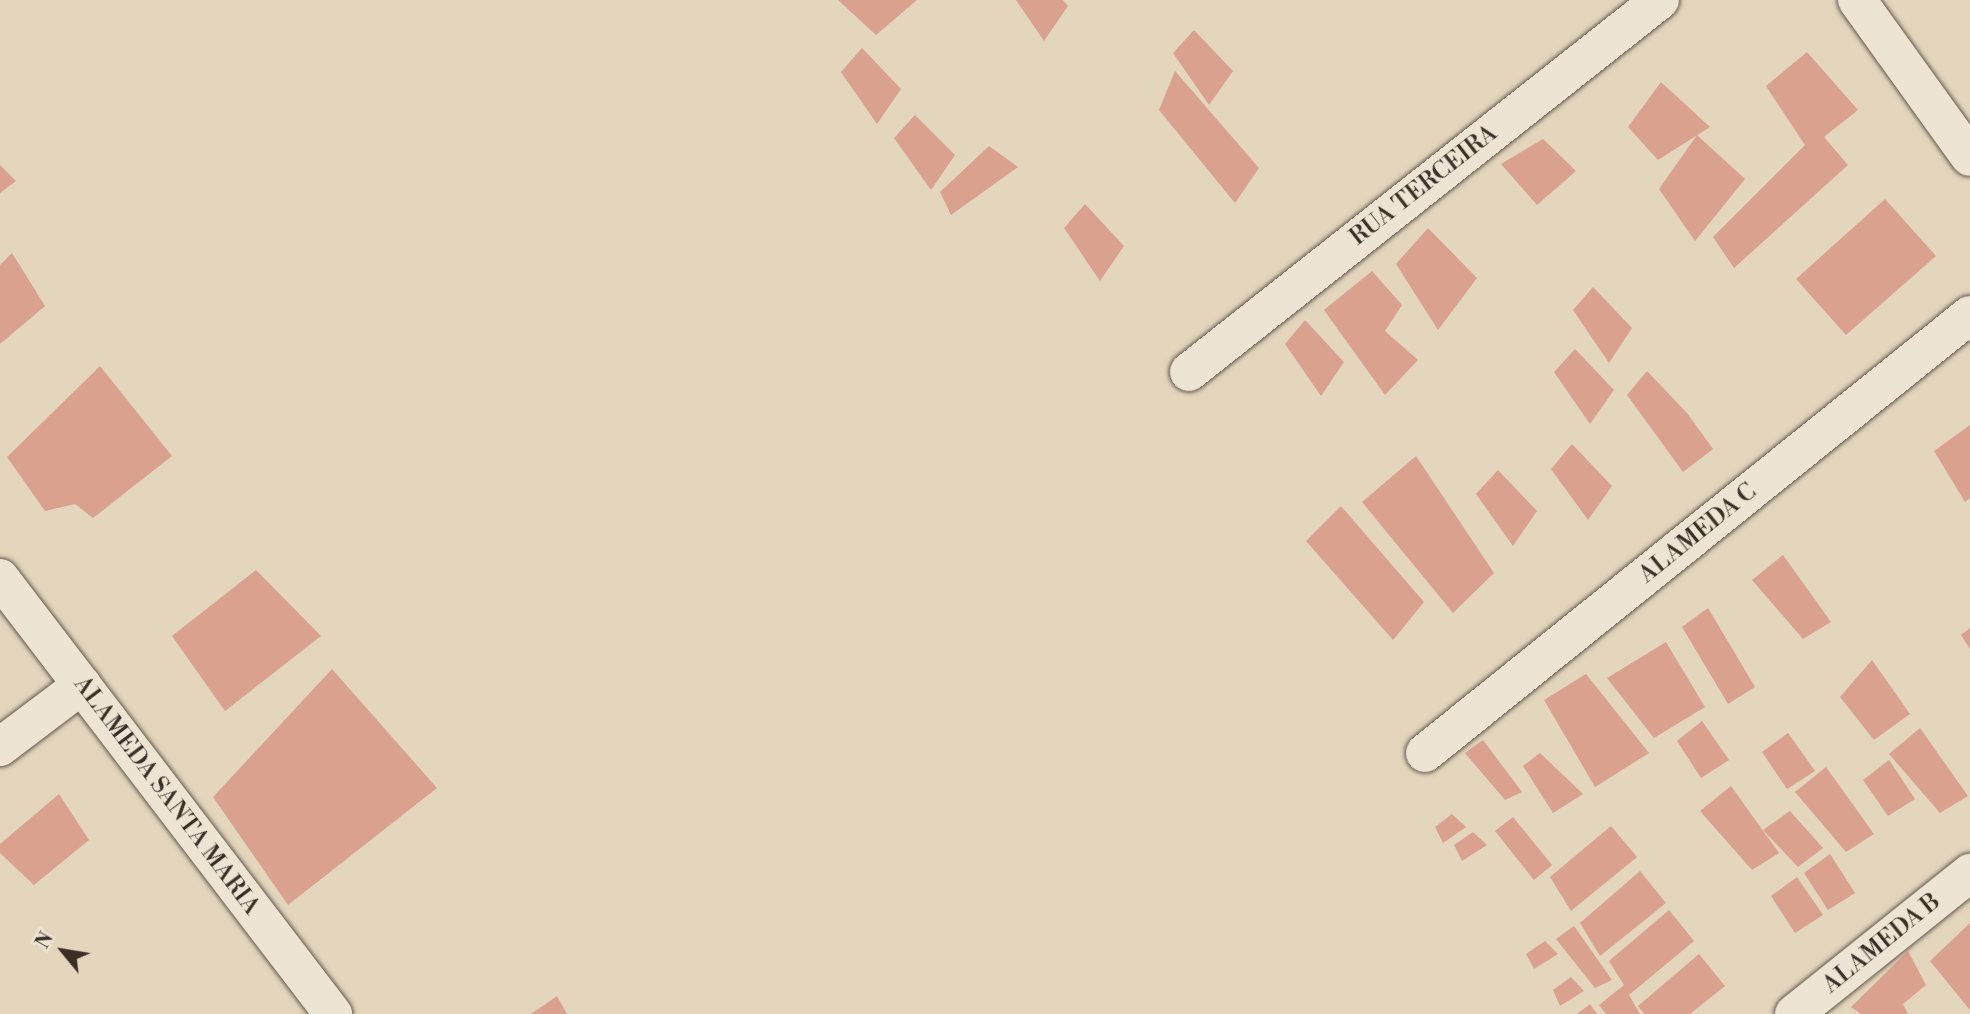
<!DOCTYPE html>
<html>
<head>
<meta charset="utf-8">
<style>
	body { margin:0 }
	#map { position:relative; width:1970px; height:1014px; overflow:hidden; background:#e4d5bd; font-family:"Libre Bodoni",serif }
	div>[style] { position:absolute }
	.building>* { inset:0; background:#daa18e }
	.roads { filter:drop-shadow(0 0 2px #64584c) drop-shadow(0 0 2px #64584c) }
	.minor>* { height:38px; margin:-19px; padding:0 19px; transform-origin:19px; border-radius:19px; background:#ede4d4 }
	span { translate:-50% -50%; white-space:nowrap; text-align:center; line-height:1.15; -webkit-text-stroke:7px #ede4d4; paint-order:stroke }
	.street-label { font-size:24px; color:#3a2e26 }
	.north { position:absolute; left:28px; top:916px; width:70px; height:70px; -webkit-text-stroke:5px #ede4d4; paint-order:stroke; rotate:300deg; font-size:19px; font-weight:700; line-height:28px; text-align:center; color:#3a2e26 }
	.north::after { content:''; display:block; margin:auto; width:24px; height:32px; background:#3a2e26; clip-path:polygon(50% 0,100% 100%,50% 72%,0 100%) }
</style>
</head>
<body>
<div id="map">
	<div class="building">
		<i style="clip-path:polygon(838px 0,917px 0,876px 35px)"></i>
		<i style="clip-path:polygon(1016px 0,1063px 0,1068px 6px,1044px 41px)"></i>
		<i style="clip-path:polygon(1194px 30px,1233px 71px,1209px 105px,1173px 53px)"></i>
		<i style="clip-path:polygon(862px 48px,901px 89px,877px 124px,841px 72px)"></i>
		<i style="clip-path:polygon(1807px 52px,1858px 110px,1824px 137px,1848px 165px,1734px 268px,1713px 237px,1805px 145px,1766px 86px)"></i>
		<i style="clip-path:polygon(1175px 71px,1259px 168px,1235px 203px,1159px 110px)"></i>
		<i style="clip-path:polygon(1661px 82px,1710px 127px,1658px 160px,1628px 127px)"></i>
		<i style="clip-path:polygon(915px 115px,955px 155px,931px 190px,894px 138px)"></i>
		<i style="clip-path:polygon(1697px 135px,1745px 179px,1695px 241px,1659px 189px)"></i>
		<i style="clip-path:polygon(1543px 139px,1576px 171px,1537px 205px,1501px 164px)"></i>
		<i style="clip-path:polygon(989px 146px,1018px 167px,951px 215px,940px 192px)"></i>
		<i style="clip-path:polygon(0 165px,16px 181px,0 193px)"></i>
		<i style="clip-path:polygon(1885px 199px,1936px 256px,1846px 335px,1796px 279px)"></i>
		<i style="clip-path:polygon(1085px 204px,1124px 246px,1100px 281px,1064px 228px)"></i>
		<i style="clip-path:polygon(1428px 228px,1477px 278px,1438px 330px,1396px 264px)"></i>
		<i style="clip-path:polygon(12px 253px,45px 306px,0 344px,0 265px)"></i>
		<i style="clip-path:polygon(1372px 271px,1402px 305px,1385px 331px,1418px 360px,1385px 395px,1324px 310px)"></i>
		<i style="clip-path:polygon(1593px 287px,1632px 328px,1609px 363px,1573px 310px)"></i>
		<i style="clip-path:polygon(1305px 320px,1344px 362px,1321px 396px,1285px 344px)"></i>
		<i style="clip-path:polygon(1575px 349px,1614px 390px,1590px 424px,1554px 372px)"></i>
		<i style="clip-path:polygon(100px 366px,172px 456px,93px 518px,75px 504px,45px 511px,7px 457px)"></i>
		<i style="clip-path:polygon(1647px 371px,1687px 413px,1713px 449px,1683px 472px,1627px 395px)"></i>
		<i style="clip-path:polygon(1970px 425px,1970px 498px,1965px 502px,1934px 451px)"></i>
		<i style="clip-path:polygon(1572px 444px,1612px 486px,1588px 520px,1551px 469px)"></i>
		<i style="clip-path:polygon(1416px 456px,1494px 573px,1453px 613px,1362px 502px)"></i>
		<i style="clip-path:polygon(1498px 470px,1537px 511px,1513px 546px,1476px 494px)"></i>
		<i style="clip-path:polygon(1341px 506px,1424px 602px,1393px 640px,1306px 541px)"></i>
		<i style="clip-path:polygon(1783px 555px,1831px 622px,1803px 639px,1752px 580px)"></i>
		<i style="clip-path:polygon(256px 570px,321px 636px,225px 711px,172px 636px)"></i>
		<i style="clip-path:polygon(1708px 608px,1755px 687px,1728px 704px,1682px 627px)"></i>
		<i style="clip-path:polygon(1970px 628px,1970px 649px,1961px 635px)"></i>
		<i style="clip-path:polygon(1666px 642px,1705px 707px,1654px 738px,1607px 678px)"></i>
		<i style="clip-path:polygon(1872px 660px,1910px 714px,1874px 740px,1840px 697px)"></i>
		<i style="clip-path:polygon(332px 669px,437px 788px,288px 905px,213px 797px)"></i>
		<i style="clip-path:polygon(1586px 674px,1649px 753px,1595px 787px,1544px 700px)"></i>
		<i style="clip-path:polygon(1702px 721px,1729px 760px,1701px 778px,1677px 741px)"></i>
		<i style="clip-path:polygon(1920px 728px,1968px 796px,1940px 813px,1889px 754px)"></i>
		<i style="clip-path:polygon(1788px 733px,1815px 771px,1787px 789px,1762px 752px)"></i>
		<i style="clip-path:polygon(1483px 740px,1522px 792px,1505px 800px,1465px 753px)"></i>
		<i style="clip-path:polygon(1540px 753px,1583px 794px,1553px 813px,1523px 766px)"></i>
		<i style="clip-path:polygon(1889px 760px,1915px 799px,1888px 816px,1863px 780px)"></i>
		<i style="clip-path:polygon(1826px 767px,1874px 834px,1846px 852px,1795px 792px)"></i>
		<i style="clip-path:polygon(1731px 786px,1779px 853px,1752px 870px,1700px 811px)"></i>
		<i style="clip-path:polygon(59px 794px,89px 840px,34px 885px,0 853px,0 844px)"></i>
		<i style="clip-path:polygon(1790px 811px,1823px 848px,1798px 867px,1763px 830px)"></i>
		<i style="clip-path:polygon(1452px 814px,1466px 827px,1443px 843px,1435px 827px)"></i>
		<i style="clip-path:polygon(1513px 817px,1552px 865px,1534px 880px,1495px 831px)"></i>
		<i style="clip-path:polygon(1611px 826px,1637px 857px,1571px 911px,1550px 877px)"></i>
		<i style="clip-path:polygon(1473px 832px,1487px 845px,1462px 861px,1454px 845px)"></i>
		<i style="clip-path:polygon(1830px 854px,1855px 893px,1828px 910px,1804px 873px)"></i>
		<i style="clip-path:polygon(1640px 871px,1666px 903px,1600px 956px,1580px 923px)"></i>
		<i style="clip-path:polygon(1797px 877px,1823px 915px,1795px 933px,1771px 896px)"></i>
		<i style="clip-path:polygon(1669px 910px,1694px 941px,1629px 995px,1640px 1014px,1606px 1014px,1599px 1005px,1624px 985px,1609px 961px)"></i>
		<i style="clip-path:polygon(1970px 923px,1970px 1010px,1930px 961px)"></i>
		<i style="clip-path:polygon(1574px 926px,1612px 980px,1595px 988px,1556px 939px)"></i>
		<i style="clip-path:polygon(1545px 941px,1558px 954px,1534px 969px,1526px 954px)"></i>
		<i style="clip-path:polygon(1908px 951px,1926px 985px,1903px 1004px,1908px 1014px,1861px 1014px,1851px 1007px)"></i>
		<i style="clip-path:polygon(1699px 954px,1725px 986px,1690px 1014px,1644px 1014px,1638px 1006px)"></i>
		<i style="clip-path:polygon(1571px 977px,1584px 991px,1560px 1006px,1553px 990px)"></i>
		<i style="clip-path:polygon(557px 996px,567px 1014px,531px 1014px)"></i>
		<i style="clip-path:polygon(1590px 1004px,1597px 1014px,1577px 1014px)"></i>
	</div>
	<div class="roads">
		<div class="minor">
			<i style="left:1857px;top:0;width:193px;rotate:54.3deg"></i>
			<i style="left:1189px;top:372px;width:600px;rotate:-38.3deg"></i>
			<i style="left:0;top:578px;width:549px;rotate:52.63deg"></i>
			<i style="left:0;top:747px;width:103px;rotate:-37.1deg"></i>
			<i style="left:1425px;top:753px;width:699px;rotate:-38.79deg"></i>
			<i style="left:1794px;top:1014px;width:226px;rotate:-38.7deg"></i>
		</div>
	</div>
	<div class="street-label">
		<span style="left:1424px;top:186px;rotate:-38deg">RUA TERCEIRA</span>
		<span style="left:1698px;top:534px;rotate:-39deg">ALAMEDA C</span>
		<span style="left:166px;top:796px;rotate:53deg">ALAMEDA SANTA MARIA</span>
		<span style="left:1882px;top:944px;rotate:-39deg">ALAMEDA B</span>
	</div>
	<div class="north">N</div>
</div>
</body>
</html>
